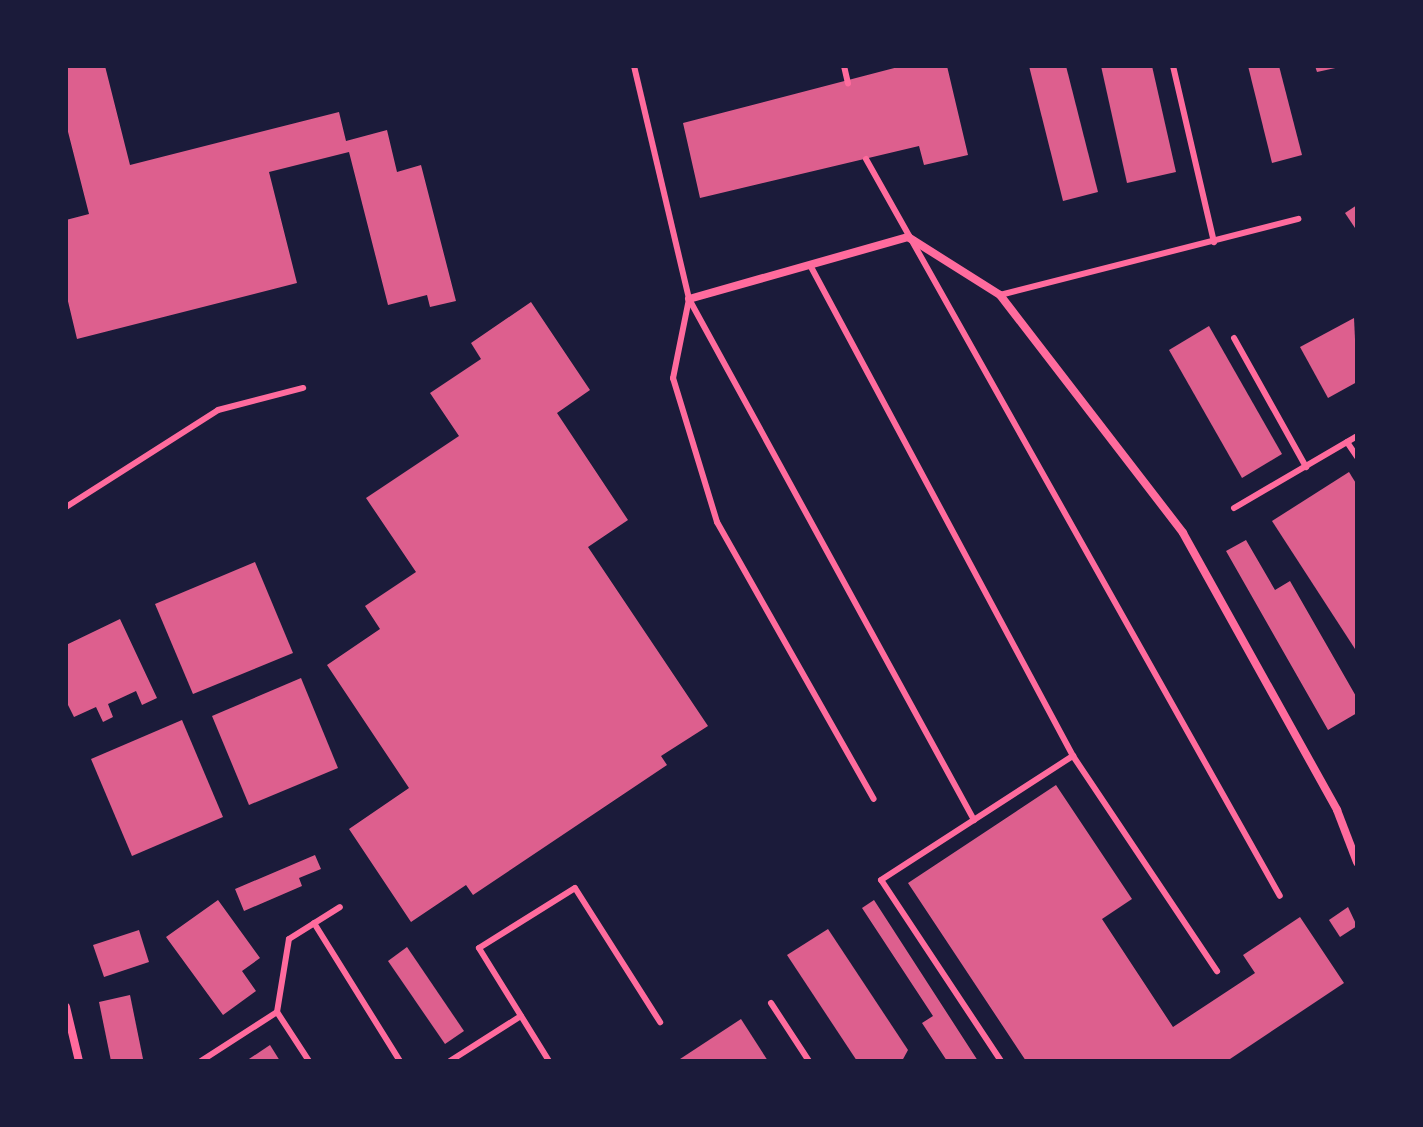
<!DOCTYPE html>
<html>
<head>
<meta charset="utf-8">
<style>
	body { margin:0 }
	#map { position:relative; width:1423px; height:1127px; overflow:hidden; background:#1b1b3a; font-family:Barlow,sans-serif }
	div>[style] { position:absolute }
	.building>* { inset:0; background:#dd5f8e }
	.service>* { height:6px; margin:-3px; padding:0 3px; transform-origin:3px; border-radius:3px; background:#ff6b9d }
	.minor>* { height:8px; margin:-4px; padding:0 4px; transform-origin:4px; border-radius:4px; background:#ff6b9d }
	span { translate:-50% -50%; white-space:nowrap; text-align:center; line-height:1.15; -webkit-text-stroke:8px #1b1b3a; paint-order:stroke }
	.frame { position:absolute; inset:0; border:68px solid #1b1b3a; pointer-events:none }
</style>
</head>
<body>
<div id="map">
	<div class="building">
		<i style="clip-path:polygon(66px 66px,105px 66px,130px 165px,339px 112px,346px 141px,387px 130px,397px 172px,421px 165px,456px 301px,430px 307px,427px 295px,388px 305px,349px 152px,269px 172px,297px 283px,77px 339px,66px 293px,66px 220px,89px 214px,66px 124px)"></i>
		<i style="clip-path:polygon(902px 66px,947px 66px,968px 155px,924px 165px,919px 146px,700px 198px,683px 123px)"></i>
		<i style="clip-path:polygon(1029px 66px,1066px 66px,1098px 192px,1063px 201px)"></i>
		<i style="clip-path:polygon(1101px 66px,1152px 66px,1176px 172px,1127px 183px)"></i>
		<i style="clip-path:polygon(1248px 66px,1279px 66px,1302px 155px,1272px 163px)"></i>
		<i style="clip-path:polygon(1315px 66px,1340px 66px,1340px 67px,1317px 72px)"></i>
		<i style="clip-path:polygon(1357px 205px,1357px 231px,1345px 213px)"></i>
		<i style="clip-path:polygon(531px 302px,590px 390px,557px 413px,628px 520px,588px 547px,708px 726px,661px 756px,667px 765px,473px 895px,466px 885px,411px 922px,349px 829px,409px 788px,327px 665px,380px 629px,365px 606px,416px 572px,366px 498px,459px 436px,430px 393px,481px 359px,471px 343px)"></i>
		<i style="clip-path:polygon(1354px 318px,1357px 382px,1328px 398px,1300px 347px)"></i>
		<i style="clip-path:polygon(1209px 326px,1282px 454px,1242px 478px,1169px 350px)"></i>
		<i style="clip-path:polygon(1349px 472px,1357px 485px,1357px 652px,1272px 521px)"></i>
		<i style="clip-path:polygon(1246px 540px,1275px 590px,1290px 581px,1357px 698px,1357px 713px,1328px 730px,1226px 551px)"></i>
		<i style="clip-path:polygon(255px 562px,293px 653px,193px 694px,155px 604px)"></i>
		<i style="clip-path:polygon(120px 619px,157px 698px,142px 705px,136px 691px,108px 704px,113px 717px,103px 722px,96px 707px,74px 717px,66px 701px,66px 645px)"></i>
		<i style="clip-path:polygon(301px 678px,338px 768px,249px 805px,212px 716px)"></i>
		<i style="clip-path:polygon(182px 720px,223px 817px,132px 856px,91px 759px)"></i>
		<i style="clip-path:polygon(1056px 785px,1132px 899px,1102px 919px,1173px 1027px,1255px 973px,1243px 955px,1300px 917px,1344px 983px,1227px 1061px,1026px 1061px,908px 883px)"></i>
		<i style="clip-path:polygon(315px 855px,321px 869px,299px 878px,302px 886px,244px 911px,235px 889px)"></i>
		<i style="clip-path:polygon(218px 900px,260px 958px,242px 971px,256px 991px,223px 1015px,166px 937px)"></i>
		<i style="clip-path:polygon(874px 900px,978px 1061px,947px 1061px,922px 1023px,933px 1016px,862px 908px)"></i>
		<i style="clip-path:polygon(1348px 907px,1357px 926px,1340px 937px,1329px 920px)"></i>
		<i style="clip-path:polygon(828px 929px,908px 1050px,902px 1061px,857px 1061px,787px 955px)"></i>
		<i style="clip-path:polygon(139px 930px,149px 962px,104px 977px,93px 945px)"></i>
		<i style="clip-path:polygon(407px 947px,464px 1031px,445px 1044px,388px 961px)"></i>
		<i style="clip-path:polygon(130px 995px,143px 1059px,111px 1061px,99px 1002px)"></i>
		<i style="clip-path:polygon(741px 1019px,768px 1061px,677px 1061px)"></i>
		<i style="clip-path:polygon(270px 1045px,280px 1061px,246px 1061px)"></i>
	</div>
	<div class="service">
		<i style="left:634px;top:66px;width:239px;rotate:76.7deg"></i>
		<i style="left:689px;top:299px;width:594px;rotate:61.32deg"></i>
		<i style="left:844px;top:66px;width:18px;rotate:77deg"></i>
		<i style="left:1173px;top:66px;width:181px;rotate:76.9deg"></i>
		<i style="left:866px;top:159px;width:845px;rotate:60.68deg"></i>
		<i style="left:810px;top:265px;width:557px;rotate:61.82deg"></i>
		<i style="left:1073px;top:756px;width:259px;rotate:56.2deg"></i>
		<i style="left:1000px;top:295px;width:308px;rotate:-14.3deg"></i>
		<i style="left:689px;top:299px;width:81px;rotate:101.4deg"></i>
		<i style="left:673px;top:378px;width:151px;rotate:73deg"></i>
		<i style="left:717px;top:522px;width:318px;rotate:60.5deg"></i>
		<i style="left:1234px;top:338px;width:148px;rotate:60.8deg"></i>
		<i style="left:1347px;top:442px;width:18px;rotate:56deg"></i>
		<i style="left:66px;top:507px;width:180px;rotate:-32.5deg"></i>
		<i style="left:218px;top:410px;width:88px;rotate:-14.5deg"></i>
		<i style="left:1234px;top:508px;width:143px;rotate:-30.3deg"></i>
		<i style="left:314px;top:923px;width:163px;rotate:58.1deg"></i>
		<i style="left:771px;top:1003px;width:69px;rotate:56.8deg"></i>
		<i style="left:277px;top:1012px;width:74px;rotate:-80.7deg"></i>
		<i style="left:289px;top:939px;width:60px;rotate:-32.1deg"></i>
		<i style="left:201px;top:1061px;width:90px;rotate:-32.8deg"></i>
		<i style="left:277px;top:1012px;width:59px;rotate:56.9deg"></i>
		<i style="left:450px;top:1061px;width:84px;rotate:-32.4deg"></i>
		<i style="left:549px;top:1061px;width:133px;rotate:-121.8deg"></i>
		<i style="left:479px;top:948px;width:113px;rotate:-32deg"></i>
		<i style="left:575px;top:888px;width:159px;rotate:57.6deg"></i>
		<i style="left:1001px;top:1061px;width:217px;rotate:-123.5deg"></i>
		<i style="left:881px;top:880px;width:229px;rotate:-32.9deg"></i>
	</div>
	<div class="minor">
		<i style="left:689px;top:299px;width:228px;rotate:-15.8deg"></i>
		<i style="left:908px;top:237px;width:109px;rotate:32.2deg"></i>
		<i style="left:1000px;top:295px;width:300px;rotate:52.4deg"></i>
		<i style="left:1183px;top:533px;width:317px;rotate:60.9deg"></i>
		<i style="left:1337px;top:810px;width:56px;rotate:69deg"></i>
		<i style="left:66px;top:1007px;width:56px;rotate:76.5deg"></i>
	</div>
	<div class="frame"></div>
</div>
</body>
</html>
